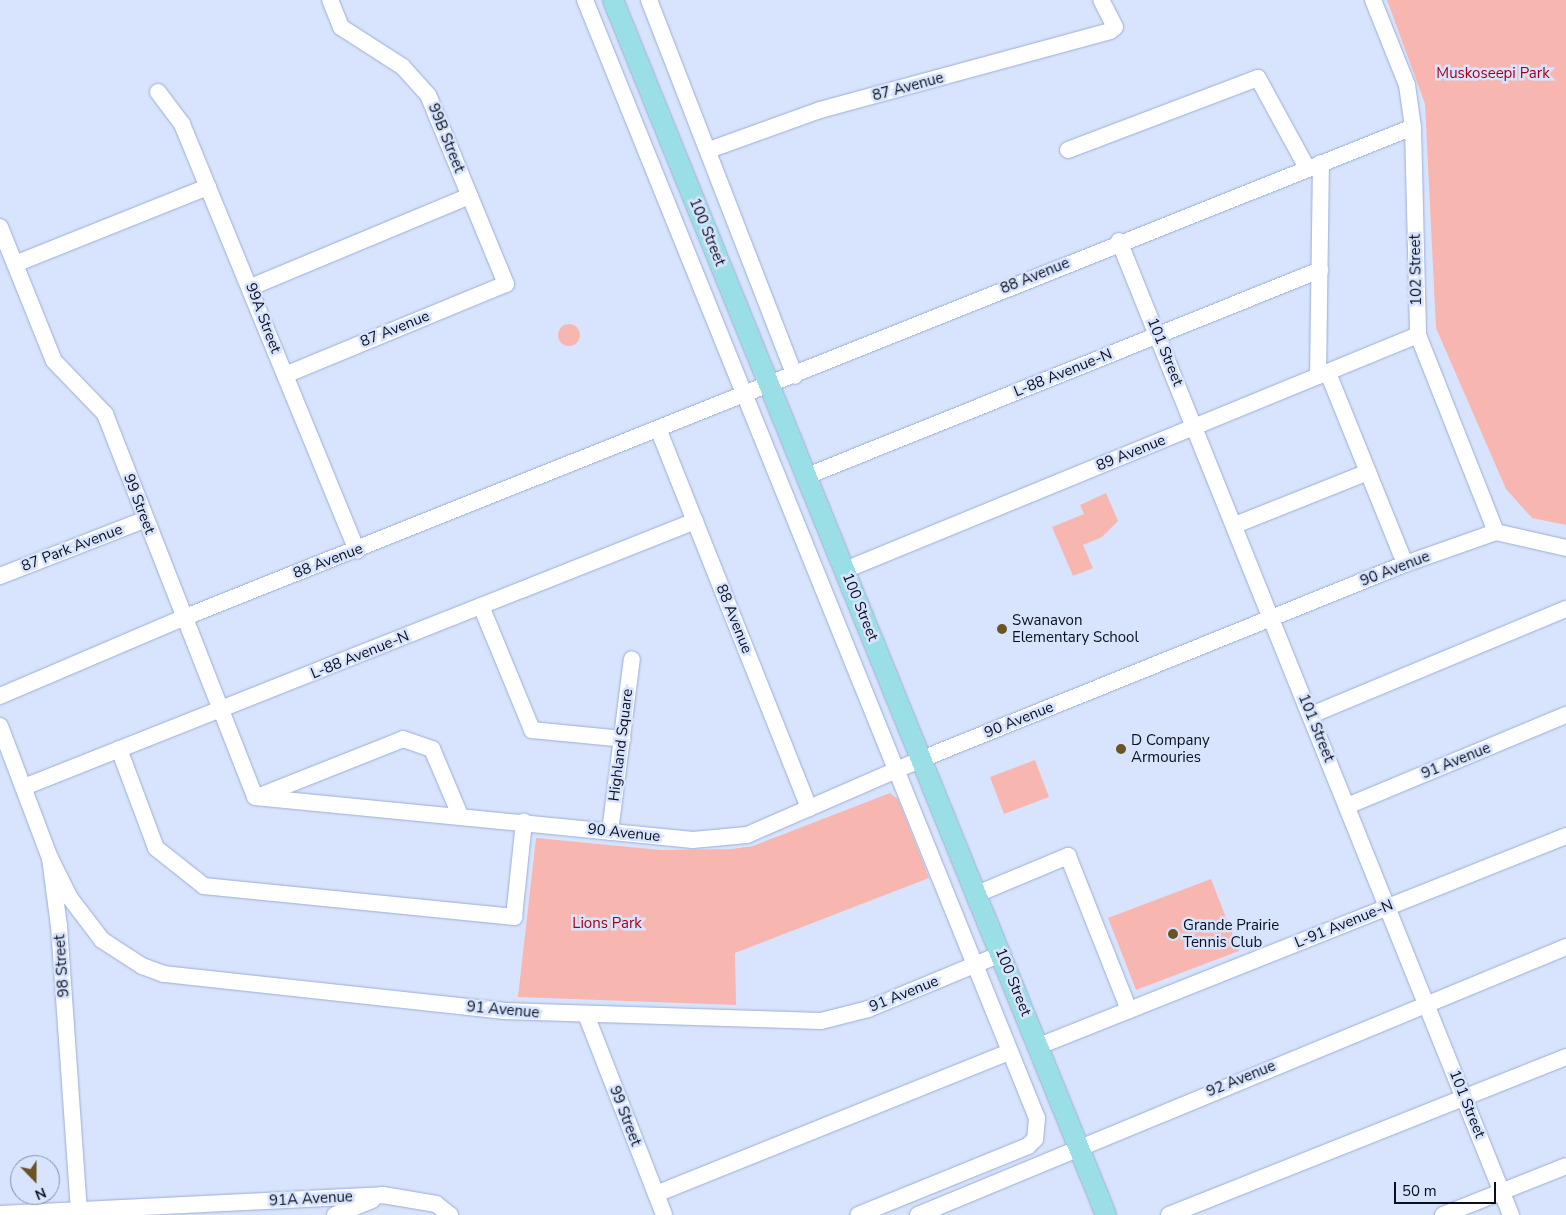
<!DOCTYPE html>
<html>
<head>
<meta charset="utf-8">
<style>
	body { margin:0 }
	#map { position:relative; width:1566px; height:1215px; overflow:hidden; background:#d8e4fd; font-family:"Nunito Sans",sans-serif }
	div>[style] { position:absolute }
	.green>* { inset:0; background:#f8b6b0 }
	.round { border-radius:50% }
	.roads { filter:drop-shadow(0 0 1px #9badd4) drop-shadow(0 0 1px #9badd4) }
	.minor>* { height:16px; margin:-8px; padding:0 8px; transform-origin:8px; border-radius:8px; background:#fff }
	.major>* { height:20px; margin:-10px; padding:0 10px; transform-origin:10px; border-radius:10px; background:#9bdfe6 }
	.dots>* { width:14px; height:14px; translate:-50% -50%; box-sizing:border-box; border:2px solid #d8e4fd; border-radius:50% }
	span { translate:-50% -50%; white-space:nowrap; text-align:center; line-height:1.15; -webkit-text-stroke:5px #d8e4fd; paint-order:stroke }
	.park-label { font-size:15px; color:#a40017 }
	.street-label { font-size:15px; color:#090f1d }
	.poi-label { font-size:15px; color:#090f1d }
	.left { translate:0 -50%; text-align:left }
	.north { position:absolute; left:10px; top:1155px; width:50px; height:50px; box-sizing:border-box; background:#d8e4fd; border:1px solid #858fa3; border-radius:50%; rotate:158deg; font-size:14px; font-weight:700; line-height:20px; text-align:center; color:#090f1d }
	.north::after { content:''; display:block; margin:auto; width:18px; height:22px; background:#6a5423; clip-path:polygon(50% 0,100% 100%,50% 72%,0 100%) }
	.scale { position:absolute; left:1394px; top:1182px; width:102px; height:22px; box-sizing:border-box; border:2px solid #090f1d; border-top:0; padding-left:6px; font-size:15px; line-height:18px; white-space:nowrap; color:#090f1d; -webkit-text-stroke:4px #d8e4fd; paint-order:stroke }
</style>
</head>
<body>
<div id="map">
	<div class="green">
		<i style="clip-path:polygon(1387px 0,1566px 0,1566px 525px,1532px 518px,1506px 489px,1436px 328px,1425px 104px)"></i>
		<i class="round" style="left:558px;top:324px;width:22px;height:22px"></i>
		<i style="clip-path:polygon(1106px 493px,1118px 521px,1102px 537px,1083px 545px,1093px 568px,1073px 576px,1052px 527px,1084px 514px,1080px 505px)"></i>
		<i style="clip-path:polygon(1035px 760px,1049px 797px,1004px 814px,990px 777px)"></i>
		<i style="clip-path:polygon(890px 793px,898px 799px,929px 878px,735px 953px,736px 1005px,518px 997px,536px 838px,661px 850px,732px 849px,753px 846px)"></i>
		<i style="clip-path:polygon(1211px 879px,1239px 951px,1136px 990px,1108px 918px)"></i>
	</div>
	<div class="roads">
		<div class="minor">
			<i style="left:585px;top:0;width:1206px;rotate:67.99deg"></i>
			<i style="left:1037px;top:1118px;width:21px;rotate:95deg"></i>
			<i style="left:1035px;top:1139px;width:10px;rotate:135deg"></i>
			<i style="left:1028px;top:1146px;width:183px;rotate:157.9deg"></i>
			<i style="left:649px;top:0;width:403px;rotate:68.8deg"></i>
			<i style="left:1373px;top:0;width:92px;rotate:68.2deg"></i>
			<i style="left:1407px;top:85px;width:42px;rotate:81.9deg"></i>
			<i style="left:1413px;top:127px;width:208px;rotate:88.6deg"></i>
			<i style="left:1418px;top:335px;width:212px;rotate:68.4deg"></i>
			<i style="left:158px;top:92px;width:40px;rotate:53deg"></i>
			<i style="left:182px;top:124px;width:461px;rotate:67.7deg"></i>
			<i style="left:709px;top:150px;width:118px;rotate:-19.8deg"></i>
			<i style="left:820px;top:110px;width:301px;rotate:-15.2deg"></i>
			<i style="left:1110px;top:31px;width:6px;rotate:-39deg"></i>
			<i style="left:1115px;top:27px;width:30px;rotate:-117deg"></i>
			<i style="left:1068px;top:150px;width:203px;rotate:-20.8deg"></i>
			<i style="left:1258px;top:78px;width:102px;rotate:61.4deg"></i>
			<i style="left:0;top:227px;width:144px;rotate:68.1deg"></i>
			<i style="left:54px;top:361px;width:74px;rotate:46.1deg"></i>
			<i style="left:105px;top:414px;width:411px;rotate:68.6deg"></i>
			<i style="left:1119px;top:241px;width:1050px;rotate:68.08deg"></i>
			<i style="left:15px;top:264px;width:208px;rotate:-21.8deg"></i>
			<i style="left:251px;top:287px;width:237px;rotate:-22.6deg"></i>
			<i style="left:1328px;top:373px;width:206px;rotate:68deg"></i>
			<i style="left:285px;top:375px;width:239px;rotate:-22.4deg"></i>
			<i style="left:506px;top:284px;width:204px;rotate:-112.4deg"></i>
			<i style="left:428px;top:95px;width:38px;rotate:-132deg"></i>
			<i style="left:403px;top:67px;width:74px;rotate:-147.2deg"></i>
			<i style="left:341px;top:27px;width:29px;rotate:-112deg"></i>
			<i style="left:1318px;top:376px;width:213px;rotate:-89.2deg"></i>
			<i style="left:659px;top:431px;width:406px;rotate:68.3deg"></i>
			<i style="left:807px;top:476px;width:553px;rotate:-21.88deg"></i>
			<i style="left:1235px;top:525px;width:143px;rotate:-21.7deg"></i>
			<i style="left:845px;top:570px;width:619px;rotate:-22.3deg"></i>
			<i style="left:0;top:576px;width:155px;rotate:-21.3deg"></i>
			<i style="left:481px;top:606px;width:134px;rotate:67.6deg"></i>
			<i style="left:532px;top:730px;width:91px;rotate:5.6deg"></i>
			<i style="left:0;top:696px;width:199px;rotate:-23.1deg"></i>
			<i style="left:183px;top:618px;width:1324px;rotate:-21.76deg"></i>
			<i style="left:1311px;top:715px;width:276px;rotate:-22.6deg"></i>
			<i style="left:0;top:726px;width:141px;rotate:69.3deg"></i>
			<i style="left:50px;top:858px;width:69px;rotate:82.5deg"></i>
			<i style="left:59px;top:926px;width:290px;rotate:86deg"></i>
			<i style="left:119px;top:749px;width:106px;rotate:69.5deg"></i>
			<i style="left:156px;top:848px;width:61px;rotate:38.4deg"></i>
			<i style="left:204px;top:886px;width:312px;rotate:5.7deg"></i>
			<i style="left:514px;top:917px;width:96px;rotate:-84deg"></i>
			<i style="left:24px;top:787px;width:722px;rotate:-21.62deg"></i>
			<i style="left:260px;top:796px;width:154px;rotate:-21.7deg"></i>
			<i style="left:403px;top:739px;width:31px;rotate:19deg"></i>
			<i style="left:432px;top:749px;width:72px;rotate:67deg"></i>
			<i style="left:255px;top:797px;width:440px;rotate:5.6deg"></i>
			<i style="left:693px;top:840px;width:54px;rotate:-5.3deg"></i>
			<i style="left:747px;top:835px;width:191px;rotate:-23.5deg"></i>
			<i style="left:922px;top:759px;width:521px;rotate:-21.99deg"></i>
			<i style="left:1405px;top:564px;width:96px;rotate:-19.4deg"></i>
			<i style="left:1496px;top:532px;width:72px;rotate:12.9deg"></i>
			<i style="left:1347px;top:806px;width:237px;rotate:-22.6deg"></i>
			<i style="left:610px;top:832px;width:174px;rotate:-82.8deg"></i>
			<i style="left:50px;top:858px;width:45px;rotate:63.4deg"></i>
			<i style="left:70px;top:898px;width:53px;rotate:52.7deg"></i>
			<i style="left:102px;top:940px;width:48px;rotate:33deg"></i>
			<i style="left:142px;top:966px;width:23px;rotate:20deg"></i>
			<i style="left:164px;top:974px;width:342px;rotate:6.2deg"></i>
			<i style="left:504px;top:1011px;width:317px;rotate:1.8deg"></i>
			<i style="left:821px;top:1021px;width:49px;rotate:-14.3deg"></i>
			<i style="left:868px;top:1009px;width:144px;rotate:-22.5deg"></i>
			<i style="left:977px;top:894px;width:99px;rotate:-22.7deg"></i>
			<i style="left:1068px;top:856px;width:166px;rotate:68.4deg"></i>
			<i style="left:587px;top:1017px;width:212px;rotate:68.7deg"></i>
			<i style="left:1039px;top:1046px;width:567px;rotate:-21.73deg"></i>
			<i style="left:656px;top:1194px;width:381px;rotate:-21.9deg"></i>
			<i style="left:0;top:1214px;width:383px;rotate:-2.8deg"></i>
			<i style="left:383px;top:1195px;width:54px;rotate:9.6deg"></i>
			<i style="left:436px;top:1204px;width:18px;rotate:38deg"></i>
			<i style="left:335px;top:1215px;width:40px;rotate:-22deg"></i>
			<i style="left:918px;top:1215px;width:701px;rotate:-22.47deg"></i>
			<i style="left:1169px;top:1215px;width:427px;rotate:-21.7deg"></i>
			<i style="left:1443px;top:1215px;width:132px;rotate:-21.7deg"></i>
		</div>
		<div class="major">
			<i style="left:613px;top:0;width:1311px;rotate:67.91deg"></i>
		</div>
	</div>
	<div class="dots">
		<i style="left:1002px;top:629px;background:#6a5423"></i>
		<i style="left:1121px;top:749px;background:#6a5423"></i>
		<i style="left:1173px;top:934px;background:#6a5423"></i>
	</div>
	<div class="park-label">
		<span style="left:1493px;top:74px">Muskoseepi Park</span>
		<span style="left:607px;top:924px">Lions Park</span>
	</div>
	<div class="street-label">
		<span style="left:908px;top:87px;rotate:-15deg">87 Avenue</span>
		<span style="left:446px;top:138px;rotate:68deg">99B Street</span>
		<span style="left:707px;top:232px;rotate:68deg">100 Street</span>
		<span style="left:1416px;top:270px;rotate:-91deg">102 Street</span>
		<span style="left:1035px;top:276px;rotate:-22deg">88 Avenue</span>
		<span style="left:263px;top:318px;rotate:69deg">99A Street</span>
		<span style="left:395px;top:329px;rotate:-22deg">87 Avenue</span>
		<span style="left:1165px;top:352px;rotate:68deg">101 Street</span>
		<span style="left:1063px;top:373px;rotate:-22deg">L-88 Avenue-N</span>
		<span style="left:1131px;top:453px;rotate:-22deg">89 Avenue</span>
		<span style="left:139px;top:504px;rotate:69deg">99 Street</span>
		<span style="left:72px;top:548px;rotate:-21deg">87 Park Avenue</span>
		<span style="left:328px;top:561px;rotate:-21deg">88 Avenue</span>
		<span style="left:1395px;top:569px;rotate:-21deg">90 Avenue</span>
		<span style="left:860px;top:607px;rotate:68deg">100 Street</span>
		<span style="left:734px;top:619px;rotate:68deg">88 Avenue</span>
		<span style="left:360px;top:655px;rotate:-22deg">L-88 Avenue-N</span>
		<span style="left:1019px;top:720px;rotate:-22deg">90 Avenue</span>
		<span style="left:1316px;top:728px;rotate:68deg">101 Street</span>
		<span style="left:621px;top:745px;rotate:-83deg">Highland Square</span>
		<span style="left:1456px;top:761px;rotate:-22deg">91 Avenue</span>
		<span style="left:624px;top:833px;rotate:6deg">90 Avenue</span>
		<span style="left:1344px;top:924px;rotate:-22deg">L-91 Avenue-N</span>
		<span style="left:62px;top:966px;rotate:-94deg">98 Street</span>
		<span style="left:1013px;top:982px;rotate:68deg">100 Street</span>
		<span style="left:904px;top:994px;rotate:-22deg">91 Avenue</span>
		<span style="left:503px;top:1010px;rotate:5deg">91 Avenue</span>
		<span style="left:1241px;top:1079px;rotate:-22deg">92 Avenue</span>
		<span style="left:1467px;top:1104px;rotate:68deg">101 Street</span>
		<span style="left:625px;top:1116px;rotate:69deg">99 Street</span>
		<span style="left:311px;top:1199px;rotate:-3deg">91A Avenue</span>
	</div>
	<div class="poi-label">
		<span class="left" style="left:1012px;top:629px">Swanavon<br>Elementary School</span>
		<span class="left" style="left:1131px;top:749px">D Company<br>Armouries</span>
		<span class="left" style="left:1183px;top:934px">Grande Prairie<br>Tennis Club</span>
	</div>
	<div class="north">N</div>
	<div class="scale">50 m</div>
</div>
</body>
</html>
